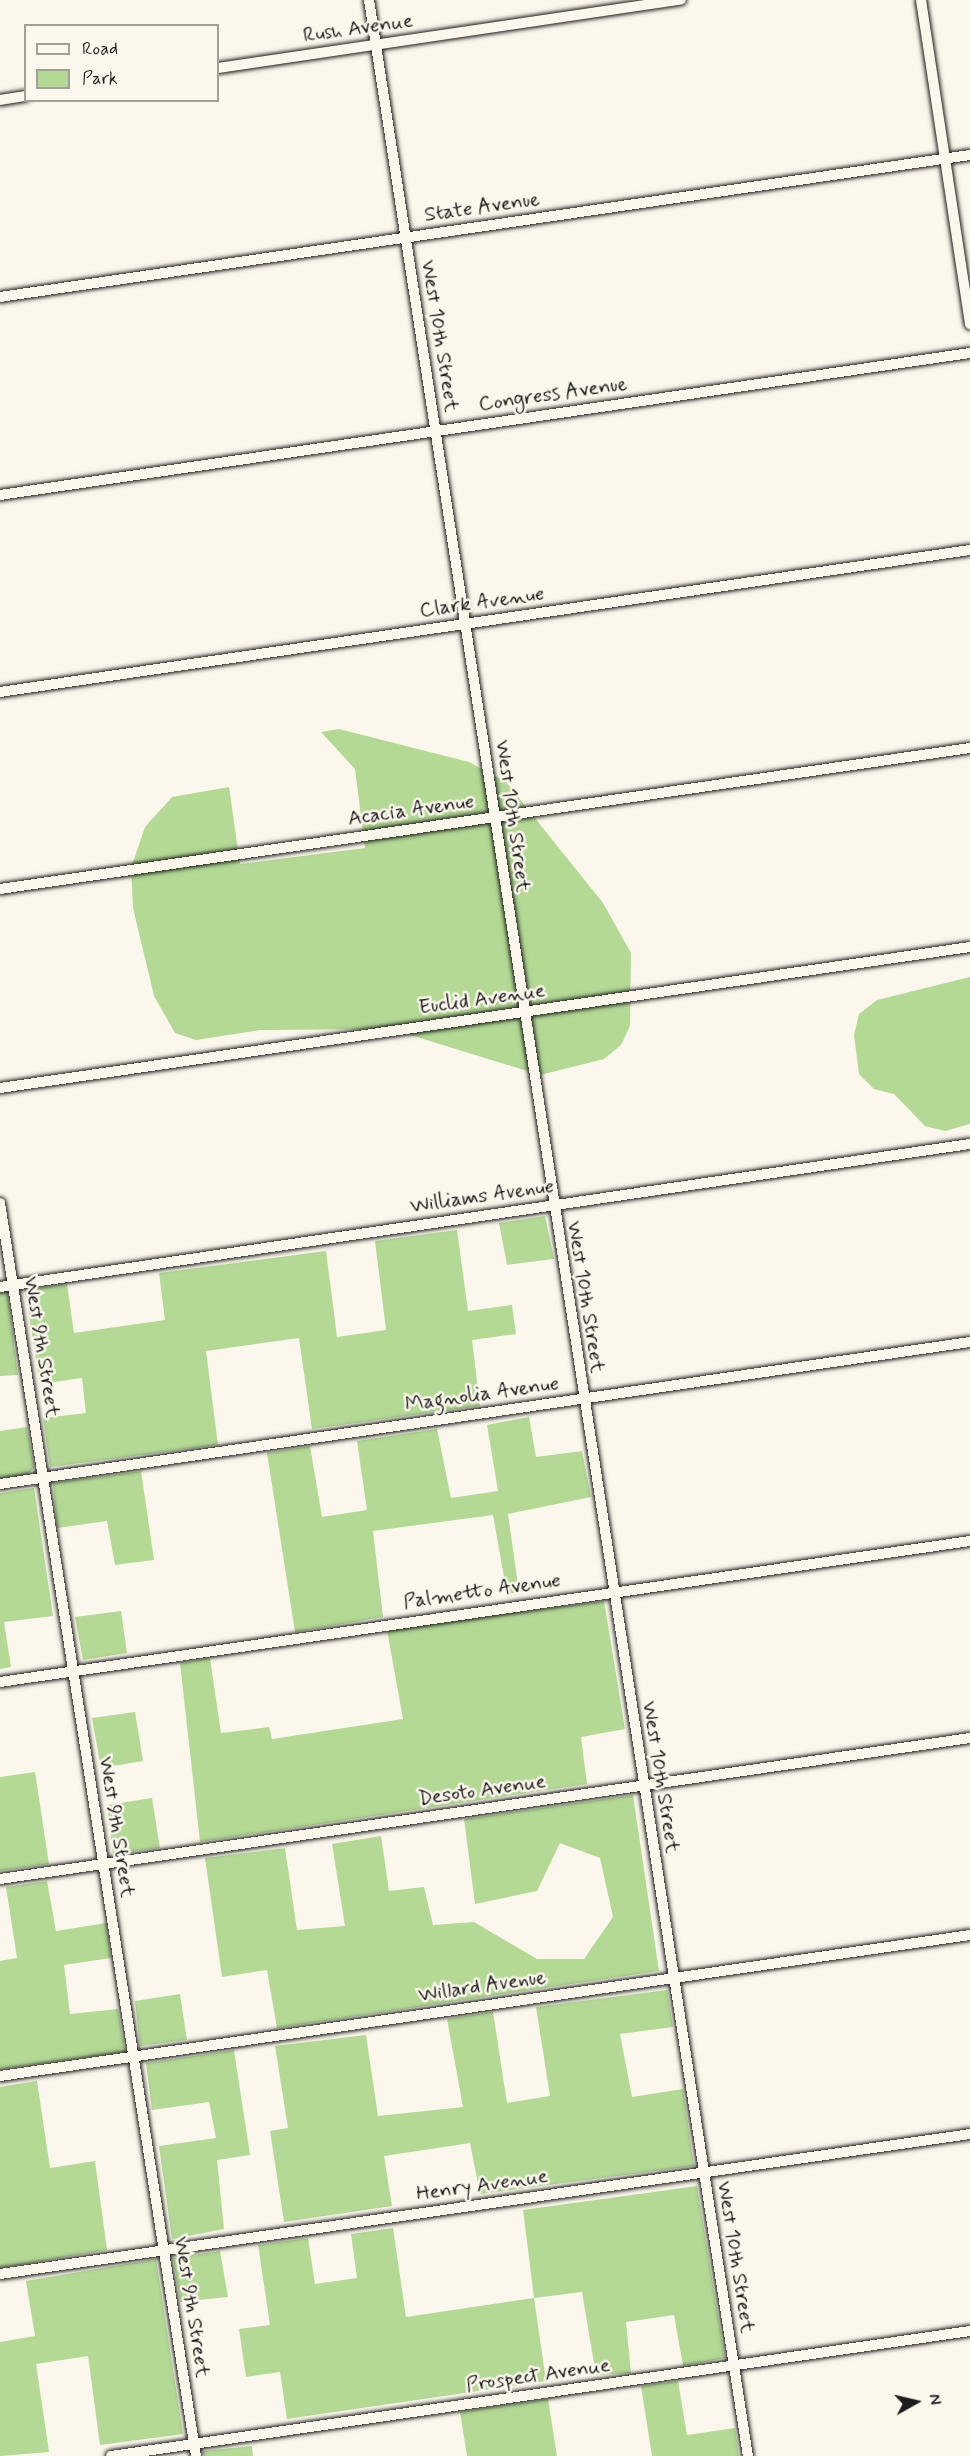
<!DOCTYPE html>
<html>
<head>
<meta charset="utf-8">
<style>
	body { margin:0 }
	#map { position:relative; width:970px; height:2456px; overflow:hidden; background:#fbf7ec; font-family:Mynerve,sans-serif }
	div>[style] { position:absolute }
	.green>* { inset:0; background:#b3d995 }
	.roads { filter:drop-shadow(0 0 2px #1c1c1c) drop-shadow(0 0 2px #1c1c1c) }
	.minor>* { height:10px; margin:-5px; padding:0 5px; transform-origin:5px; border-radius:5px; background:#fbf7ec }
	span { translate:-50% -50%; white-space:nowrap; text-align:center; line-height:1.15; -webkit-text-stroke:5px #fbf7ec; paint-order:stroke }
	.street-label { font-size:21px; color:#1c1c1c }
	.legend { position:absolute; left:24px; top:24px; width:195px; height:78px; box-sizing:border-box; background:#fbf7ec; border:2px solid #a29f99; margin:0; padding:8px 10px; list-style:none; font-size:18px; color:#1c1c1c }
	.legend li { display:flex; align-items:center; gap:12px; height:30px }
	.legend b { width:30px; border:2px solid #a29f99 }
	.north { position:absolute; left:886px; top:2372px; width:60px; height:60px; -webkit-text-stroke:4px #fbf7ec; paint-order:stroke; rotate:82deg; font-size:16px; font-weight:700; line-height:24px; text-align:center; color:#1c1c1c }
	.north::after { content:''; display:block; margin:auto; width:21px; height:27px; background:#1c1c1c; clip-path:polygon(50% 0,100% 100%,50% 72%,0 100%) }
</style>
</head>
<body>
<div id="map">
	<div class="green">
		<i style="clip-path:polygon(339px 729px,469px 762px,506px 782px,603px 903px,631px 953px,630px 1026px,621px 1045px,604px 1059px,540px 1075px,391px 1029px,260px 1030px,196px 1040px,175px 1033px,154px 996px,133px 908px,131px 868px,145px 827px,172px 797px,229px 787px,240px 864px,365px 848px,355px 769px,321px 732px)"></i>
		<i style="clip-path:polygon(970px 977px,970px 1124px,945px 1131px,925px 1126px,894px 1094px,874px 1089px,859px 1074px,854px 1035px,859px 1014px,877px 1000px)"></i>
		<i style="clip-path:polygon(545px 1216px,554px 1259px,507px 1265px,499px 1223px)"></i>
		<i style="clip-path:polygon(457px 1230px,468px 1311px,512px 1305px,516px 1334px,472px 1340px,480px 1406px,312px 1429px,299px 1338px,206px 1351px,218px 1445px,50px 1467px,43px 1418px,86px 1413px,82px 1378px,40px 1384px,25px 1290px,67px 1284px,74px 1333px,165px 1320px,159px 1273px,326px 1251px,337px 1337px,386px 1330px,375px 1241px)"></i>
		<i style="clip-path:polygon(7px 1291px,18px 1375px,0 1376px,0 1292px)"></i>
		<i style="clip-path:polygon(529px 1417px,536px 1457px,582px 1451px,591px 1497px,508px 1514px,519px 1592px,507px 1594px,493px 1515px,373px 1531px,383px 1617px,295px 1632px,267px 1453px,310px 1446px,322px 1517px,367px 1510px,357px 1441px,437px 1429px,451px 1498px,498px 1491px,487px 1425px)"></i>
		<i style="clip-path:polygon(27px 1427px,34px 1468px,27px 1475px,0 1478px,0 1431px)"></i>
		<i style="clip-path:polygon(141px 1471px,154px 1560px,115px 1565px,107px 1521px,57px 1528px,53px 1483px)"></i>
		<i style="clip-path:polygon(34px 1488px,53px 1616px,4px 1622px,11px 1667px,0 1669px,0 1493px)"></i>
		<i style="clip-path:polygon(604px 1601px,625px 1729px,581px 1737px,587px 1784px,200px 1842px,180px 1663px,210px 1658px,221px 1733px,269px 1727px,272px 1739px,403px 1719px,387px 1630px)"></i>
		<i style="clip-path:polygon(121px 1611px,127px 1653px,83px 1660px,75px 1617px)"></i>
		<i style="clip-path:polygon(135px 1712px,143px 1761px,101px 1768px,92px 1718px)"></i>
		<i style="clip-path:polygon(35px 1772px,49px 1864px,0 1871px,0 1777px)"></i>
		<i style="clip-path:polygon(633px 1795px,659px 1971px,277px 2028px,267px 1970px,222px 1977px,205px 1858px,285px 1848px,297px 1930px,345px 1926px,332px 1844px,381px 1836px,389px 1891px,424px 1887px,433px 1925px,474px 1922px,537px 1959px,584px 1959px,613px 1917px,600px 1858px,560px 1843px,537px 1891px,475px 1904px,464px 1819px)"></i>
		<i style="clip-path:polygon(152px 1798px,160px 1848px,113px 1854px,107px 1805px)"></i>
		<i style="clip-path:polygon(47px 1881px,56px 1931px,106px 1923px,111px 1958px,64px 1965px,70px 2014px,118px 2009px,125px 2052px,0 2069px,0 1961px,17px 1958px,6px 1887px)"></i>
		<i style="clip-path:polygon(667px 1990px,673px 2027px,620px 2034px,632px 2097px,683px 2089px,694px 2166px,480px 2194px,470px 2143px,384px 2156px,392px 2206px,284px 2222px,270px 2131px,288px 2128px,275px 2046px,366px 2035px,378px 2116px,463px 2107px,447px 2019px,493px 2012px,507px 2103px,550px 2096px,536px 2007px)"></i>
		<i style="clip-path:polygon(180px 1994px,187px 2040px,140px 2046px,135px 2001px)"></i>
		<i style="clip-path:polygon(234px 2050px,250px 2155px,217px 2160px,224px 2229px,172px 2239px,159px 2146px,216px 2138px,209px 2102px,152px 2110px,146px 2063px)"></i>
		<i style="clip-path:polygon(37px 2081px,50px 2168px,95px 2161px,107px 2250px,0 2268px,0 2087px)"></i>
		<i style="clip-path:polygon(697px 2186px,725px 2358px,683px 2366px,674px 2315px,626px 2322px,631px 2373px,596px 2375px,582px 2292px,534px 2298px,546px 2381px,287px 2419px,280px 2372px,246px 2377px,239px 2329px,270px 2325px,258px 2245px,308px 2238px,315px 2284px,357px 2278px,351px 2234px,393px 2228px,406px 2317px,534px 2298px,523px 2210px)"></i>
		<i style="clip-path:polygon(220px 2251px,228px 2297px,180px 2302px,173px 2258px)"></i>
		<i style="clip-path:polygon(156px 2259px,183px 2434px,100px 2445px,88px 2356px,36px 2364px,49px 2452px,0 2456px,0 2342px,35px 2336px,26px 2281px)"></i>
		<i style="clip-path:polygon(678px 2381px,687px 2435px,735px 2428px,739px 2456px,652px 2456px,641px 2386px)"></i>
		<i style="clip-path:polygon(548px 2399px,557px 2456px,467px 2456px,460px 2412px)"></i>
		<i style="clip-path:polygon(252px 2446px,253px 2456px,204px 2456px,203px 2451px)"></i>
	</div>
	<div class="roads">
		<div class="minor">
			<i style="left:369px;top:0;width:2485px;rotate:81.23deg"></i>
			<i style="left:921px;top:0;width:328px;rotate:81.4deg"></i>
			<i style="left:218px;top:68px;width:468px;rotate:-8.4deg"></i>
			<i style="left:0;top:100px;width:26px;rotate:-9deg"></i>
			<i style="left:0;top:297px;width:980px;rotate:-8.33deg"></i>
			<i style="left:0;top:495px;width:980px;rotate:-8.33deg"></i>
			<i style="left:0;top:692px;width:980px;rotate:-8.33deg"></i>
			<i style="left:0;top:889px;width:980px;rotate:-8.27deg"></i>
			<i style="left:0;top:1088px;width:980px;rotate:-8.27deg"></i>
			<i style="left:0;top:1203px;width:1268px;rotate:81.11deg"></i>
			<i style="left:0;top:1287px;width:980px;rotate:-8.39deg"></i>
			<i style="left:0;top:1484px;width:980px;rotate:-8.33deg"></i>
			<i style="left:0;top:1682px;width:980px;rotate:-8.27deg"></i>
			<i style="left:0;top:1879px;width:980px;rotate:-8.27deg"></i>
			<i style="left:0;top:2076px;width:980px;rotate:-8.27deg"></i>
			<i style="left:0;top:2274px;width:980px;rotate:-8.21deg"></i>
			<i style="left:111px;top:2456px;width:868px;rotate:-8.28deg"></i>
		</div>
	</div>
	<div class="street-label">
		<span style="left:358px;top:28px;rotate:-8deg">Rush Avenue</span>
		<span style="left:482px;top:207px;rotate:-8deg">State Avenue</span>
		<span style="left:440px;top:336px;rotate:81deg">West 10th Street</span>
		<span style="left:553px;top:394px;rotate:-8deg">Congress Avenue</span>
		<span style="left:482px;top:602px;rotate:-8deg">Clark Avenue</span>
		<span style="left:411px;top:810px;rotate:-8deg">Acacia Avenue</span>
		<span style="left:513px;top:816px;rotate:82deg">West 10th Street</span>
		<span style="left:482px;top:999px;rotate:-8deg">Euclid Avenue</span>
		<span style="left:482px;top:1196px;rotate:-8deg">Williams Avenue</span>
		<span style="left:586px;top:1297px;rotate:81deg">West 10th Street</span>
		<span style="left:42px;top:1347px;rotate:81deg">West 9th Street</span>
		<span style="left:482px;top:1394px;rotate:-8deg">Magnolia Avenue</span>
		<span style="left:482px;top:1591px;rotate:-8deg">Palmetto Avenue</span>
		<span style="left:661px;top:1777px;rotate:81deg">West 10th Street</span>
		<span style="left:482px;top:1790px;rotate:-8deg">Desoto Avenue</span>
		<span style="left:117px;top:1827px;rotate:81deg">West 9th Street</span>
		<span style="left:482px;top:1986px;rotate:-8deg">Willard Avenue</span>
		<span style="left:482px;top:2185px;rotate:-8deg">Henry Avenue</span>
		<span style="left:736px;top:2257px;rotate:81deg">West 10th Street</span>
		<span style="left:192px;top:2307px;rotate:81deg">West 9th Street</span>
		<span style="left:538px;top:2375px;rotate:-8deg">Prospect Avenue</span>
	</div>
	<ul class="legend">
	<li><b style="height:8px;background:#fbf7ec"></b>Road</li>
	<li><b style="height:16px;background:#b3d995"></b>Park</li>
	</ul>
	<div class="north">N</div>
</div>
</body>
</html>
